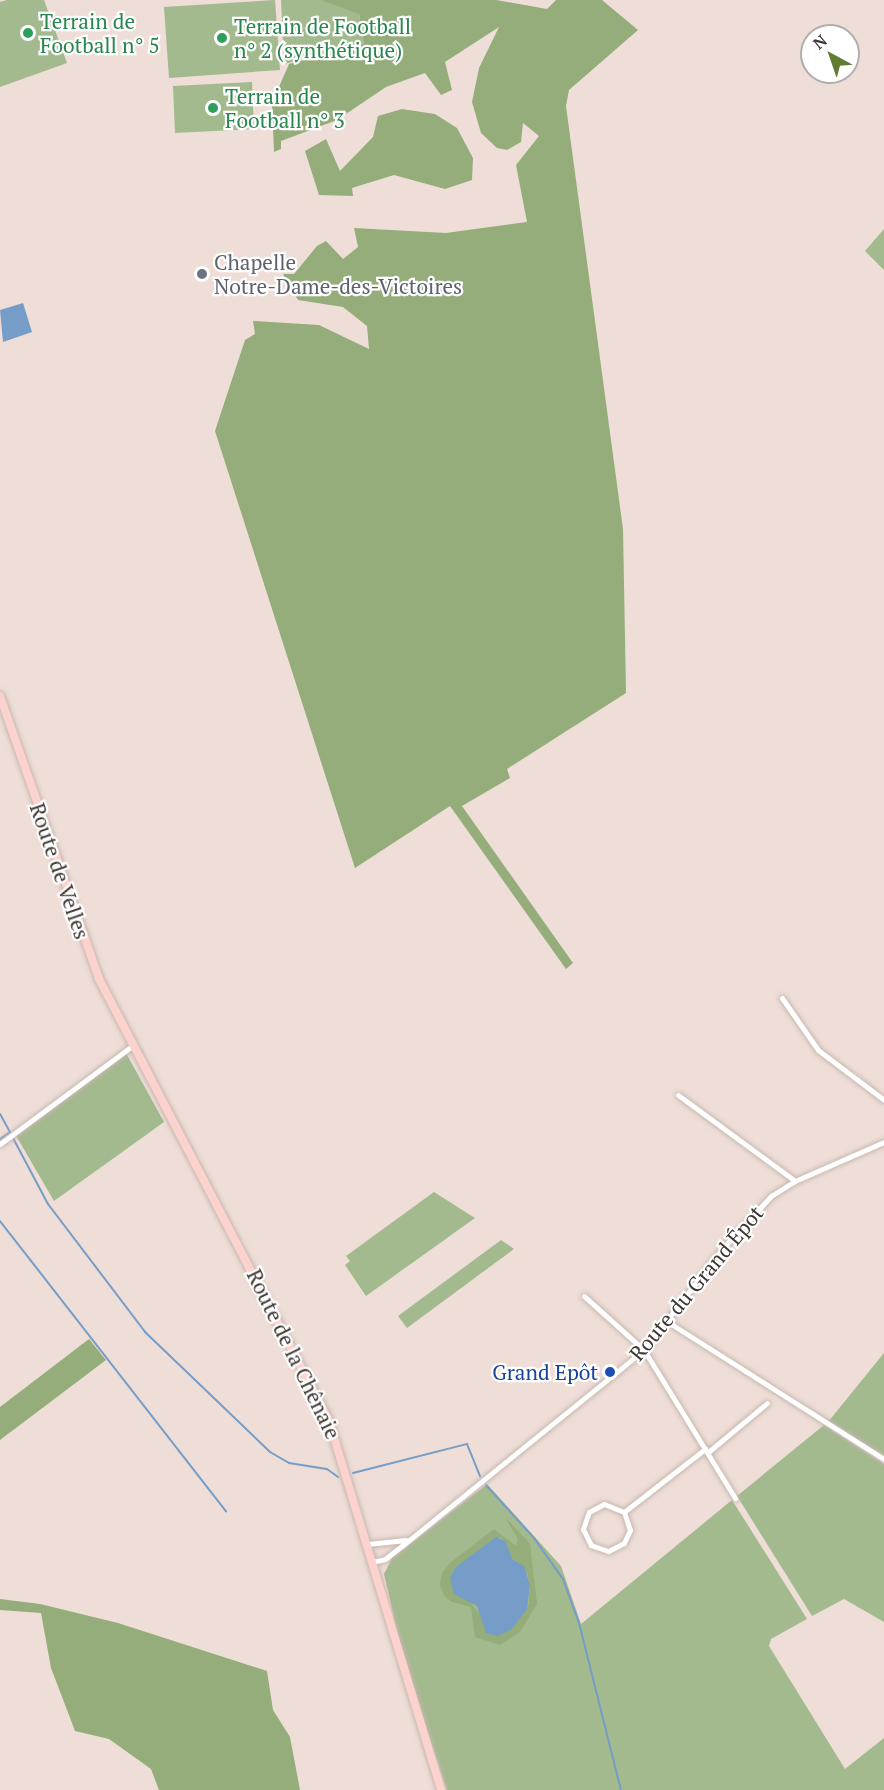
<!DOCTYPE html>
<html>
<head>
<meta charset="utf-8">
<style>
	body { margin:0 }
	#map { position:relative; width:884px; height:1790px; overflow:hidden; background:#eeded7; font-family:"PT Serif",serif }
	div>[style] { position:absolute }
	.green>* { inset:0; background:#a3b98e }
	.forest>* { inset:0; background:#94ad7a }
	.water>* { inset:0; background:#759dc7 }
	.stream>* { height:2px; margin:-1px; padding:0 1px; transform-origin:1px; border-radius:1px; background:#759dc7 }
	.roads { filter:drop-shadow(0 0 2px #c7b7b0) drop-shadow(0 0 2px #c7b7b0) }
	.street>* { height:5px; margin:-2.5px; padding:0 2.5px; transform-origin:2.5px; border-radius:2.5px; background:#fff }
	.secondary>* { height:8px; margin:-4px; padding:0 4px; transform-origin:4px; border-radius:4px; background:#fcd2cd }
	.dots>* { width:16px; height:16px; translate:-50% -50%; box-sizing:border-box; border:3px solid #fff; border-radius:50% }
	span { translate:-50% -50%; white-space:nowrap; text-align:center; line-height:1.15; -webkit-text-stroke:4.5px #fff; paint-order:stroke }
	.leisure-label { font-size:21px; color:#27864d }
	.left { translate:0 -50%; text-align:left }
	.worship-label { font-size:21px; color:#5b616d }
	.street-label { font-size:21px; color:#3d3633 }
	.transit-label { font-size:21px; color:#164399 }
	.right { translate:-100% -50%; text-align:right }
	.north { position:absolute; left:800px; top:24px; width:60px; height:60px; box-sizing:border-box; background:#fff; border:2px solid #b1afad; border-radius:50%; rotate:320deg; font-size:16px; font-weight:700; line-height:24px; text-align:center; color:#3d3633 }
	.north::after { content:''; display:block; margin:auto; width:21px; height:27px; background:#5f7c31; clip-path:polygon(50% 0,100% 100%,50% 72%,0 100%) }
</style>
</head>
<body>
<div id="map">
	<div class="green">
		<i style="clip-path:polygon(7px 0,44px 0,67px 63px,0 87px,0 2px)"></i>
		<i style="clip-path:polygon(275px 0,280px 70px,169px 78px,164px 7px)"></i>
		<i style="clip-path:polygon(281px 0,321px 0,347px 6px,359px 14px,364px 44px,284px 64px)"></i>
		<i style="clip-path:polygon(252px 82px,254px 129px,175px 133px,173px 86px)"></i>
		<i style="clip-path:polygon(884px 229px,884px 270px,865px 251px)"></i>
		<i style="clip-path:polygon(126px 1053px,164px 1122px,54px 1201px,15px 1134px)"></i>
		<i style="clip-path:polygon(434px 1192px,475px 1218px,366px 1296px,345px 1265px,350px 1261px,346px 1256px)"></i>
		<i style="clip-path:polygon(501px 1240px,514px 1249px,407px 1328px,398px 1316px)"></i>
		<i style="clip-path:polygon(884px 1353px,884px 1457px,828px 1422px)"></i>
		<i style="clip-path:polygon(824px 1425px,884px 1464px,884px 1622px,844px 1599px,812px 1616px,737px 1496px)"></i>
		<i style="clip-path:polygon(487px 1484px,561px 1566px,581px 1624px,732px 1500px,807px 1619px,771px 1639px,769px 1646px,845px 1769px,884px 1738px,884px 1790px,447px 1790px,404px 1661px,384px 1574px,392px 1558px)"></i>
	</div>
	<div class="forest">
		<i style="clip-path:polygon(321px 0,496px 0,547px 9px,556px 0,602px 0,638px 30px,569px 90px,566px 106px,623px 529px,626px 693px,507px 769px,510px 778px,462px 806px,573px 963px,566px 969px,450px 806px,355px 868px,215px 431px,245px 340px,255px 334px,253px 321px,319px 325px,369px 349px,367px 326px,343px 307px,298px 300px,283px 274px,294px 274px,317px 246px,326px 241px,343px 259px,358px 247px,354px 228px,446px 233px,527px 222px,516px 165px,539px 136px,523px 123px,521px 142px,507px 150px,497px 148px,481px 133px,472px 102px,479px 68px,499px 27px,445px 62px,452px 90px,441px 95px,425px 73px,386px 87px,337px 120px,281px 141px,281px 149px,274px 152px,272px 103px,289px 64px,364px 44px,359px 14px)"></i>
		<i style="clip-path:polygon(402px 109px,435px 114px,457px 128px,473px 158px,472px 180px,445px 189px,394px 175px,352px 188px,353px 196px,319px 195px,305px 151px,326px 139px,340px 171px,373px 137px,378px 116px)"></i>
		<i style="clip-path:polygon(89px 1339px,106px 1360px,0 1440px,0 1407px)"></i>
		<i style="clip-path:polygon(evenodd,505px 1517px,530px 1544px,537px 1604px,520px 1632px,500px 1645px,475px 1637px,471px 1607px,452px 1602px,444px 1596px,440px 1584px,442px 1573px,450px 1563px,494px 1529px,516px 1546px,518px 1539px,505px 1517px,501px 1537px,513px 1560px,527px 1572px,530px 1585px,529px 1604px,512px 1629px,479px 1613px,467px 1599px,456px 1567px,501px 1537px)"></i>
		<i style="clip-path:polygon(0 1599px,40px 1604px,118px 1623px,267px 1671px,273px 1710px,290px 1737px,300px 1790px,159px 1790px,151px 1769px,109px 1739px,75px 1731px,51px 1668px,41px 1613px,0 1610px)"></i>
	</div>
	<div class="water">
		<i style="clip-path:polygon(23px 303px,32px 332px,3px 342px,0 310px)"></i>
		<i style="clip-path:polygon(496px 1537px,505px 1541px,513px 1560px,524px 1566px,530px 1585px,527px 1609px,512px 1629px,498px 1636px,486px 1633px,477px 1606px,454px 1594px,450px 1578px,456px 1567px)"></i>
	</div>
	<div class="stream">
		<i style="left:0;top:1114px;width:21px;rotate:61deg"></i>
		<i style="left:10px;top:1132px;width:12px;rotate:145deg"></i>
		<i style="left:13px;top:1138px;width:75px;rotate:62.1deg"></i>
		<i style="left:48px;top:1204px;width:161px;rotate:52.8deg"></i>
		<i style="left:145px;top:1332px;width:173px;rotate:43.8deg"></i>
		<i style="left:270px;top:1452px;width:22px;rotate:30deg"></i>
		<i style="left:289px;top:1463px;width:38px;rotate:9deg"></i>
		<i style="left:327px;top:1469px;width:14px;rotate:36deg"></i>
		<i style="left:0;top:1221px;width:368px;rotate:52.1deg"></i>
		<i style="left:353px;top:1473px;width:118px;rotate:-14.3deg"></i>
		<i style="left:467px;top:1444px;width:35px;rotate:68deg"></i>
		<i style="left:486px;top:1485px;width:72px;rotate:47.8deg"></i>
		<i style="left:534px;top:1538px;width:50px;rotate:54.7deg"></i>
		<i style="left:563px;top:1579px;width:47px;rotate:70deg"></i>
		<i style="left:579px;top:1623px;width:172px;rotate:75.9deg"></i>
	</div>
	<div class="roads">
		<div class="street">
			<i style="left:782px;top:998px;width:63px;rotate:55.3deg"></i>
			<i style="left:818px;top:1050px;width:83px;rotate:37.1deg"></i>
			<i style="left:678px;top:1095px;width:145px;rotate:36.3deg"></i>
			<i style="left:0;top:1144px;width:164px;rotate:-36.6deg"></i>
			<i style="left:584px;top:1296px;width:81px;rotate:42deg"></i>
			<i style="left:644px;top:1350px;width:174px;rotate:58.4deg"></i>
			<i style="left:668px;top:1322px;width:256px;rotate:32.4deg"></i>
			<i style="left:707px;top:1453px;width:78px;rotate:-39.8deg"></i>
			<i style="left:624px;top:1512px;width:19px;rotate:72deg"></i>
			<i style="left:630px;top:1530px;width:14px;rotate:115deg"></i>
			<i style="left:624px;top:1543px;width:18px;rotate:153deg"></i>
			<i style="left:608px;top:1551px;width:18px;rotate:-161deg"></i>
			<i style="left:591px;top:1545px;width:18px;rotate:-117deg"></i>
			<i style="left:583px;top:1529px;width:18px;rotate:-71deg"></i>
			<i style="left:589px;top:1512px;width:17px;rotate:-28deg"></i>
			<i style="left:604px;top:1504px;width:22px;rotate:22deg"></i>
			<i style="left:624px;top:1512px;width:103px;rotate:-37.9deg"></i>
			<i style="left:367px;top:1544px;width:39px;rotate:-6deg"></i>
			<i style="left:372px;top:1562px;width:13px;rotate:-13deg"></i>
			<i style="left:385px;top:1559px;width:23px;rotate:-38deg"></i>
			<i style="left:403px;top:1545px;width:310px;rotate:-39deg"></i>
			<i style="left:644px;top:1350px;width:126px;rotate:-52.4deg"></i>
			<i style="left:721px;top:1250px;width:74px;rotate:-47.2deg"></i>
			<i style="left:771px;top:1196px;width:28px;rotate:-32deg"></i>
			<i style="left:795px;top:1181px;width:97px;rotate:-23.7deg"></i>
		</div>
		<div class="secondary">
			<i style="left:0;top:696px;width:300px;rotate:70.7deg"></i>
			<i style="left:99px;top:979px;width:498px;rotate:62.5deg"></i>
			<i style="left:329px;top:1421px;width:386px;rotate:73.1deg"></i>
		</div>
	</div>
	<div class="dots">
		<i style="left:28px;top:33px;background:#2e9e5b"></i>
		<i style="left:222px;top:38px;background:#2e9e5b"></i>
		<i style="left:213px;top:108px;background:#2e9e5b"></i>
		<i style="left:202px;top:274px;background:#6b7280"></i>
		<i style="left:610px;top:1372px;background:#1a4fb4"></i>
	</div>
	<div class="leisure-label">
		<span class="left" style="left:40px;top:33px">Terrain de<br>Football n° 5</span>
		<span class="left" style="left:234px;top:38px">Terrain de Football<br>n° 2 (synthétique)</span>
		<span class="left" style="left:225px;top:108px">Terrain de<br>Football n° 3</span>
	</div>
	<div class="worship-label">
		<span class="left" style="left:214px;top:274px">Chapelle<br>Notre-Dame-des-Victoires</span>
	</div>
	<div class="street-label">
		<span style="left:60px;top:871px;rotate:71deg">Route de Velles</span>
		<span style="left:696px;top:1283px;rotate:-50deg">Route du Grand Épot</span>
		<span style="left:294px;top:1354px;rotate:64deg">Route de la Chênaie</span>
	</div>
	<div class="transit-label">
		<span class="right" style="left:598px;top:1372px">Grand Epôt</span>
	</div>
	<div class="north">N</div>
</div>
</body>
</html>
